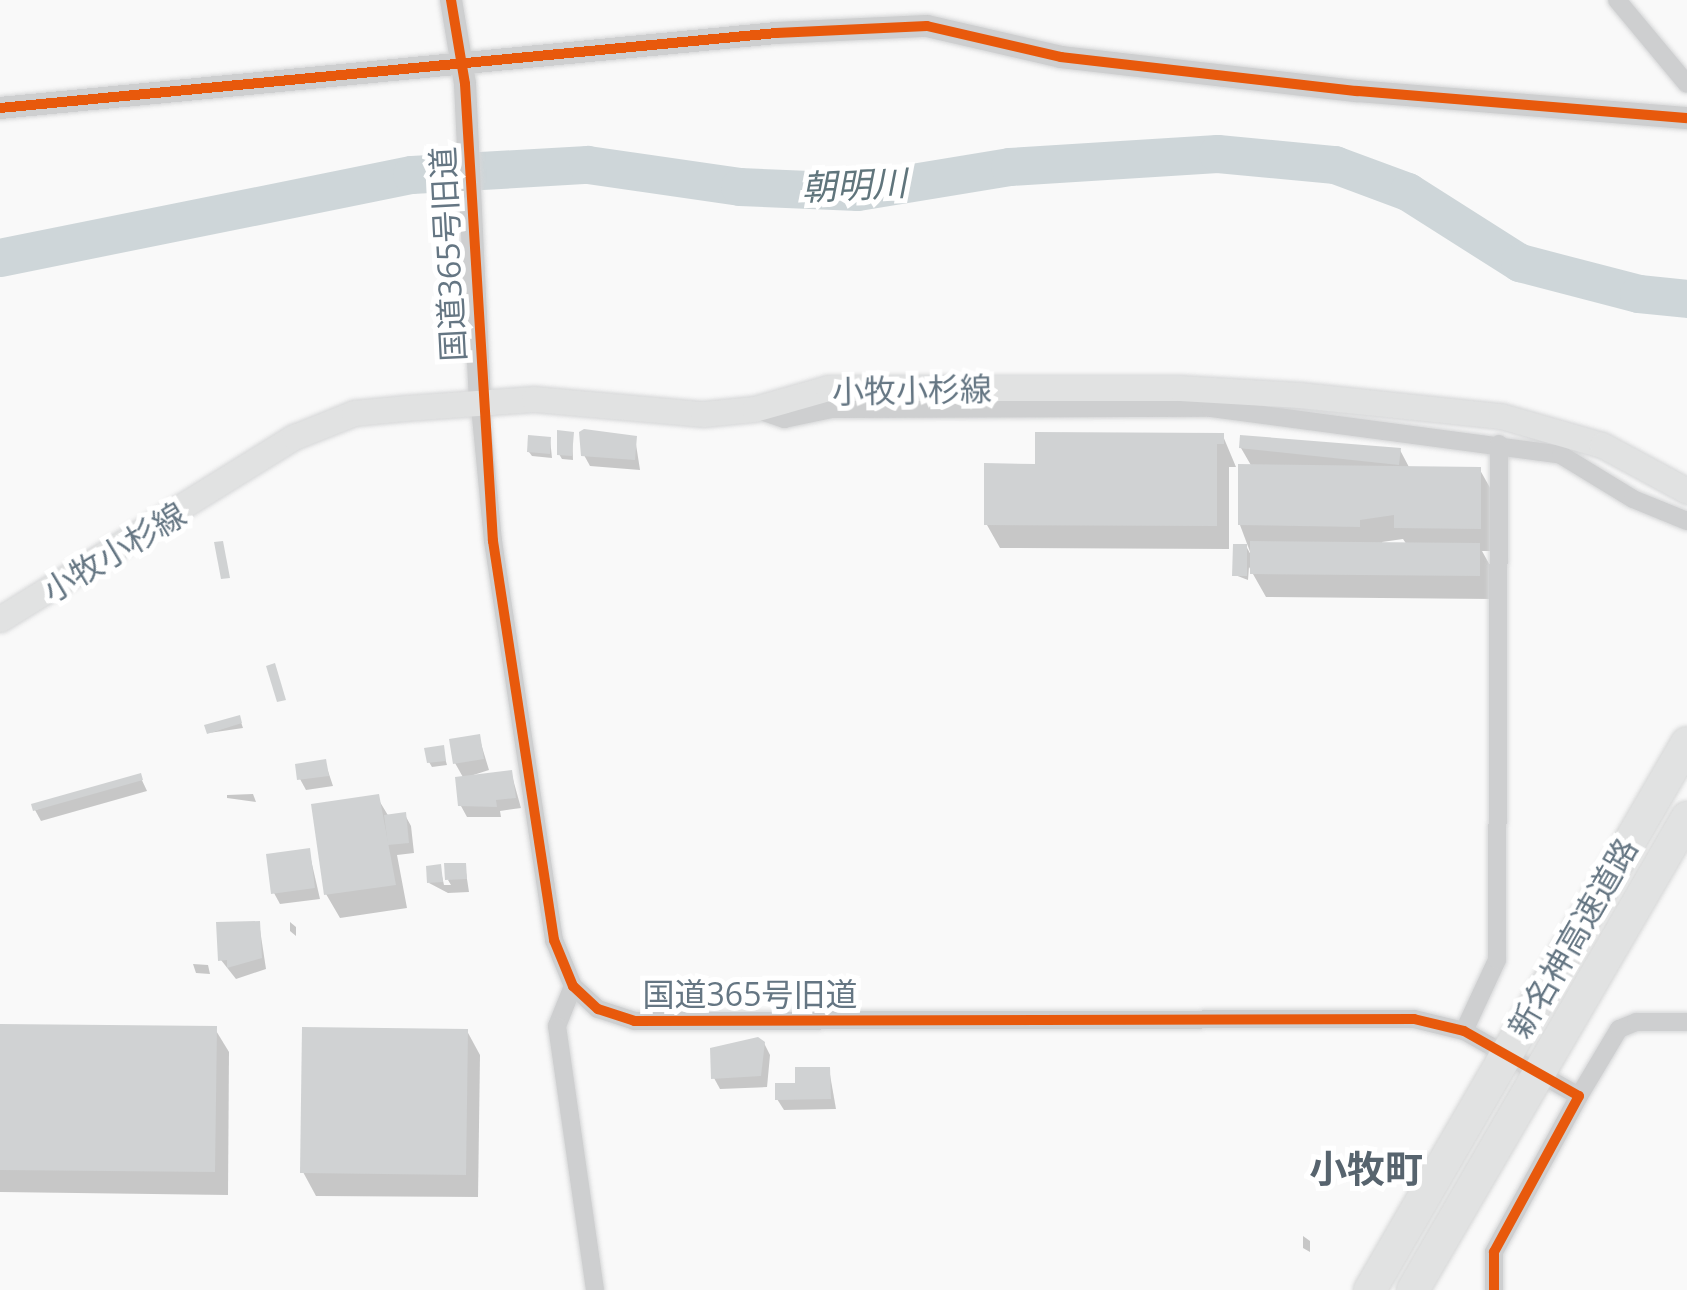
<!DOCTYPE html>
<html>
<head>
<meta charset="utf-8">
<style>
	body { margin:0 }
	#map { position:relative; width:1687px; height:1290px; overflow:hidden; background:#f9f9f9; font-family:"Open Sans","Noto Sans JP",sans-serif }
	div>[style] { position:absolute }
	.shadow>* { inset:0; background:#0003 }
	.river>* { height:38px; margin:-19px; padding:0 19px; transform-origin:19px; border-radius:19px; background:#ced6d9 }
	.building>* { inset:0; background:#d0d2d3 }
	.roads { filter:drop-shadow(0 0 2px #d5d6d7) drop-shadow(0 0 2px #d5d6d7) }
	.minor>* { height:18px; margin:-9px; padding:0 9px; transform-origin:9px; border-radius:9px; background:#cecfd0 }
	.tertiary>* { height:22px; margin:-11px; padding:0 11px; transform-origin:11px; border-radius:11px; background:#cecfd0 }
	.secondary>* { height:25px; margin:-12.5px; padding:0 12.5px; transform-origin:12.5px; border-radius:12.5px; background:#e1e2e2 }
	.bridges { filter:drop-shadow(0 0 2px #d5d6d6) drop-shadow(0 0 2px #d5d6d6) }
	.motorway-bridge>* { height:32px; margin:-16px; padding:0 16px; transform-origin:16px; border-radius:16px; background:#e1e2e2 }
	.cycleway>* { height:10px; margin:-5px; padding:0 5px; transform-origin:5px; border-radius:5px; background:#e8590c }
	span { translate:-50% -50%; white-space:nowrap; text-align:center; line-height:1.15; -webkit-text-stroke:10px #fff; paint-order:stroke }
	.street-label { font-size:32px; color:#657683 }
	.water-label { font-size:35px; color:#60757c; font-style:italic }
	.quarter-label { font-size:38px; color:#57646e; font-weight:700 }
</style>
</head>
<body>
<div id="map">
	<div class="shadow">
		<i style="clip-path:polygon(572px 434px,573px 460px,562px 459px,559px 454px)"></i>
		<i style="clip-path:polygon(evenodd,1223px 436px,1236px 467px,1252px 467px,1241px 448px,1400px 450px,1410px 469px,1480px 470px,1493px 493px,1493px 551px,1482px 551px,1492px 569px,1492px 599px,1266px 597px,1249px 567px,1248px 580px,1235px 575px,1246px 546px,1252px 557px,1240px 525px,1241px 467px,1229px 467px,1229px 549px,1000px 548px,987px 525px,1037px 467px,1223px 436px,1403px 539px,1407px 545px,1383px 545px,1382px 542px,1403px 539px)"></i>
		<i style="clip-path:polygon(635px 438px,640px 470px,590px 466px,584px 455px)"></i>
		<i style="clip-path:polygon(550px 439px,552px 458px,532px 456px,529px 452px)"></i>
		<i style="clip-path:polygon(241px 722px,243px 728px,209px 733px)"></i>
		<i style="clip-path:polygon(479px 737px,489px 770px,464px 778px,511px 772px,521px 808px,500px 811px,501px 817px,467px 817px,461px 806px,464px 779px,455px 763px)"></i>
		<i style="clip-path:polygon(442px 748px,447px 765px,432px 767px,429px 762px)"></i>
		<i style="clip-path:polygon(325px 762px,333px 786px,306px 790px,300px 779px)"></i>
		<i style="clip-path:polygon(140px 776px,147px 791px,41px 821px,35px 810px)"></i>
		<i style="clip-path:polygon(253px 794px,256px 802px,227px 798px,227px 795px)"></i>
		<i style="clip-path:polygon(377px 797px,389px 817px,405px 815px,411px 826px,414px 853px,397px 855px,407px 908px,340px 918px,326px 894px)"></i>
		<i style="clip-path:polygon(309px 851px,320px 899px,280px 904px,274px 893px)"></i>
		<i style="clip-path:polygon(465px 866px,469px 892px,448px 893px,429px 883px,440px 867px,444px 885px,451px 885px,448px 880px)"></i>
		<i style="clip-path:polygon(290px 922px,296px 927px,296px 936px,290px 931px)"></i>
		<i style="clip-path:polygon(259px 923px,266px 969px,236px 979px,221px 960px)"></i>
		<i style="clip-path:polygon(193px 964px,208px 965px,210px 974px,196px 973px)"></i>
		<i style="clip-path:polygon(0 1026px,215px 1029px,229px 1052px,228px 1195px,0 1192px)"></i>
		<i style="clip-path:polygon(467px 1031px,480px 1055px,478px 1197px,316px 1196px,303px 1172px)"></i>
		<i style="clip-path:polygon(764px 1043px,770px 1055px,767px 1087px,720px 1089px,714px 1078px)"></i>
		<i style="clip-path:polygon(829px 1069px,836px 1109px,784px 1110px,777px 1099px)"></i>
		<i style="clip-path:polygon(1303px 1236px,1310px 1241px,1310px 1252px,1303px 1248px)"></i>
	</div>
	<div class="river">
		<i style="left:0;top:258px;width:420px;rotate:-11.4deg"></i>
		<i style="left:412px;top:175px;width:176px;rotate:-3.3deg"></i>
		<i style="left:588px;top:165px;width:154px;rotate:8.2deg"></i>
		<i style="left:740px;top:187px;width:118px;rotate:2.4deg"></i>
		<i style="left:858px;top:192px;width:154px;rotate:-9.3deg"></i>
		<i style="left:1010px;top:167px;width:208px;rotate:-3.6deg"></i>
		<i style="left:1218px;top:154px;width:118px;rotate:5.4deg"></i>
		<i style="left:1335px;top:165px;width:78px;rotate:20.3deg"></i>
		<i style="left:1408px;top:192px;width:133px;rotate:32.4deg"></i>
		<i style="left:1520px;top:263px;width:123px;rotate:14.6deg"></i>
		<i style="left:1639px;top:294px;width:48px;rotate:5.9deg"></i>
	</div>
	<div class="building">
		<i style="clip-path:polygon(584px 429px,637px 436px,635px 460px,581px 456px,579px 432px)"></i>
		<i style="clip-path:polygon(557px 430px,574px 432px,572px 456px,557px 455px)"></i>
		<i style="clip-path:polygon(1035px 432px,1224px 433px,1224px 444px,1217px 444px,1217px 526px,984px 525px,984px 463px,1035px 464px)"></i>
		<i style="clip-path:polygon(528px 435px,551px 437px,550px 454px,527px 452px)"></i>
		<i style="clip-path:polygon(1240px 435px,1401px 448px,1399px 465px,1239px 448px)"></i>
		<i style="clip-path:polygon(1238px 464px,1481px 467px,1481px 529px,1394px 528px,1394px 515px,1360px 520px,1360px 527px,1238px 525px)"></i>
		<i style="clip-path:polygon(223px 541px,230px 578px,221px 579px,214px 542px)"></i>
		<i style="clip-path:polygon(1250px 541px,1480px 543px,1480px 576px,1250px 574px)"></i>
		<i style="clip-path:polygon(1233px 544px,1247px 544px,1247px 576px,1232px 576px)"></i>
		<i style="clip-path:polygon(275px 663px,286px 700px,277px 702px,266px 666px)"></i>
		<i style="clip-path:polygon(240px 715px,242px 723px,207px 734px,204px 725px)"></i>
		<i style="clip-path:polygon(480px 734px,484px 759px,453px 764px,449px 739px)"></i>
		<i style="clip-path:polygon(444px 745px,446px 761px,427px 763px,424px 748px)"></i>
		<i style="clip-path:polygon(326px 759px,329px 776px,297px 780px,295px 764px)"></i>
		<i style="clip-path:polygon(512px 770px,516px 798px,496px 800px,497px 807px,458px 806px,455px 777px)"></i>
		<i style="clip-path:polygon(141px 773px,143px 780px,33px 811px,31px 804px)"></i>
		<i style="clip-path:polygon(379px 794px,396px 885px,324px 895px,311px 804px)"></i>
		<i style="clip-path:polygon(406px 812px,409px 843px,388px 845px,384px 815px)"></i>
		<i style="clip-path:polygon(310px 848px,315px 888px,271px 894px,266px 854px)"></i>
		<i style="clip-path:polygon(444px 863px,466px 863px,467px 879px,445px 880px)"></i>
		<i style="clip-path:polygon(441px 864px,443px 882px,427px 883px,426px 866px)"></i>
		<i style="clip-path:polygon(260px 921px,262px 958px,227px 968px,227px 960px,218px 961px,216px 922px)"></i>
		<i style="clip-path:polygon(0 1024px,217px 1026px,215px 1172px,0 1170px)"></i>
		<i style="clip-path:polygon(302px 1027px,468px 1029px,466px 1175px,300px 1173px)"></i>
		<i style="clip-path:polygon(758px 1037px,765px 1042px,761px 1076px,711px 1079px,710px 1048px)"></i>
		<i style="clip-path:polygon(795px 1067px,830px 1067px,831px 1099px,775px 1100px,775px 1083px,795px 1083px)"></i>
	</div>
	<div class="roads">
		<div class="minor">
			<i style="left:1617px;top:0;width:109px;rotate:50.2deg"></i>
			<i style="left:480px;top:406px;width:136px;rotate:84.5deg"></i>
			<i style="left:493px;top:541px;width:404px;rotate:81.3deg"></i>
			<i style="left:554px;top:940px;width:50px;rotate:67.6deg"></i>
			<i style="left:573px;top:986px;width:34px;rotate:43deg"></i>
			<i style="left:598px;top:1009px;width:38px;rotate:18deg"></i>
			<i style="left:634px;top:1021px;width:780px;rotate:-0.15deg"></i>
			<i style="left:1414px;top:1019px;width:51px;rotate:13.5deg"></i>
			<i style="left:1464px;top:1031px;width:132px;rotate:29.5deg"></i>
			<i style="left:1579px;top:1096px;width:178px;rotate:118.6deg"></i>
			<i style="left:1494px;top:1252px;width:38px;rotate:90deg"></i>
			<i style="left:755px;top:409px;width:31px;rotate:19deg"></i>
			<i style="left:784px;top:419px;width:49px;rotate:-11.8deg"></i>
			<i style="left:832px;top:409px;width:379px;rotate:-0.2deg"></i>
			<i style="left:1211px;top:408px;width:353px;rotate:7.6deg"></i>
			<i style="left:1561px;top:455px;width:84px;rotate:31.4deg"></i>
			<i style="left:1633px;top:499px;width:58px;rotate:22.2deg"></i>
			<i style="left:573px;top:986px;width:43px;rotate:111.8deg"></i>
			<i style="left:557px;top:1026px;width:267px;rotate:81.8deg"></i>
			<i style="left:1464px;top:1031px;width:78px;rotate:-65.1deg"></i>
			<i style="left:1497px;top:960px;width:516px;rotate:-89.78deg"></i>
			<i style="left:1579px;top:1096px;width:78px;rotate:-59.2deg"></i>
			<i style="left:1619px;top:1029px;width:18px;rotate:-22deg"></i>
			<i style="left:1636px;top:1022px;width:51px"></i>
		</div>
		<div class="tertiary">
			<i style="left:451px;top:0;width:85px;rotate:80.5deg"></i>
			<i style="left:465px;top:84px;width:322px;rotate:87.3deg"></i>
			<i style="left:0;top:108px;width:780px;rotate:-5.52deg"></i>
			<i style="left:776px;top:33px;width:151px;rotate:-2.7deg"></i>
			<i style="left:927px;top:26px;width:138px;rotate:13deg"></i>
			<i style="left:1061px;top:57px;width:298px;rotate:6.6deg"></i>
			<i style="left:1357px;top:91px;width:331px;rotate:4.7deg"></i>
		</div>
		<div class="secondary">
			<i style="left:0;top:619px;width:346px;rotate:-31.8deg"></i>
			<i style="left:294px;top:437px;width:65px;rotate:-21.8deg"></i>
			<i style="left:354px;top:413px;width:52px;rotate:-5.5deg"></i>
			<i style="left:406px;top:408px;width:128px;rotate:-4deg"></i>
			<i style="left:534px;top:399px;width:170px;rotate:5.1deg"></i>
			<i style="left:703px;top:414px;width:51px;rotate:-5.6deg"></i>
			<i style="left:754px;top:409px;width:77px;rotate:-15.8deg"></i>
			<i style="left:828px;top:388px;width:352px"></i>
			<i style="left:1180px;top:388px;width:120px;rotate:3.3deg"></i>
			<i style="left:1300px;top:395px;width:202px;rotate:6deg"></i>
			<i style="left:1501px;top:416px;width:105px;rotate:16deg"></i>
			<i style="left:1602px;top:445px;width:97px;rotate:28.4deg"></i>
		</div>
	</div>
	<div class="bridges">
		<div class="motorway-bridge">
			<i style="left:1370px;top:1290px;width:632px;rotate:-59.91deg"></i>
			<i style="left:1413px;top:1290px;width:546px;rotate:-59.86deg"></i>
		</div>
	</div>
	<div class="cycleway">
		<i style="left:451px;top:0;width:85px;rotate:80.5deg"></i>
		<i style="left:465px;top:84px;width:458px;rotate:86.5deg"></i>
		<i style="left:493px;top:541px;width:404px;rotate:81.3deg"></i>
		<i style="left:554px;top:940px;width:50px;rotate:67.6deg"></i>
		<i style="left:573px;top:986px;width:34px;rotate:43deg"></i>
		<i style="left:598px;top:1009px;width:38px;rotate:18deg"></i>
		<i style="left:634px;top:1021px;width:780px;rotate:-0.15deg"></i>
		<i style="left:1414px;top:1019px;width:51px;rotate:13.5deg"></i>
		<i style="left:1464px;top:1031px;width:132px;rotate:29.5deg"></i>
		<i style="left:1579px;top:1096px;width:178px;rotate:118.6deg"></i>
		<i style="left:1494px;top:1252px;width:38px;rotate:90deg"></i>
		<i style="left:0;top:108px;width:780px;rotate:-5.52deg"></i>
		<i style="left:776px;top:33px;width:151px;rotate:-2.7deg"></i>
		<i style="left:927px;top:26px;width:138px;rotate:13deg"></i>
		<i style="left:1061px;top:57px;width:298px;rotate:6.6deg"></i>
		<i style="left:1357px;top:91px;width:331px;rotate:4.7deg"></i>
	</div>
	<div class="street-label">
		<span style="left:448px;top:254px;rotate:-93deg">国道365号旧道</span>
		<span style="left:912px;top:390px;rotate:-1deg">小牧小杉線</span>
		<span style="left:114px;top:552px;rotate:-31deg">小牧小杉線</span>
		<span style="left:1573px;top:938px;rotate:-60deg">新名神高速道路</span>
		<span style="left:750px;top:994px">国道365号旧道</span>
	</div>
	<div class="water-label">
		<span style="left:854px;top:185px;rotate:-3deg">朝明川</span>
	</div>
	<div class="quarter-label">
		<span style="left:1366px;top:1169px">小牧町</span>
	</div>
</div>
</body>
</html>
